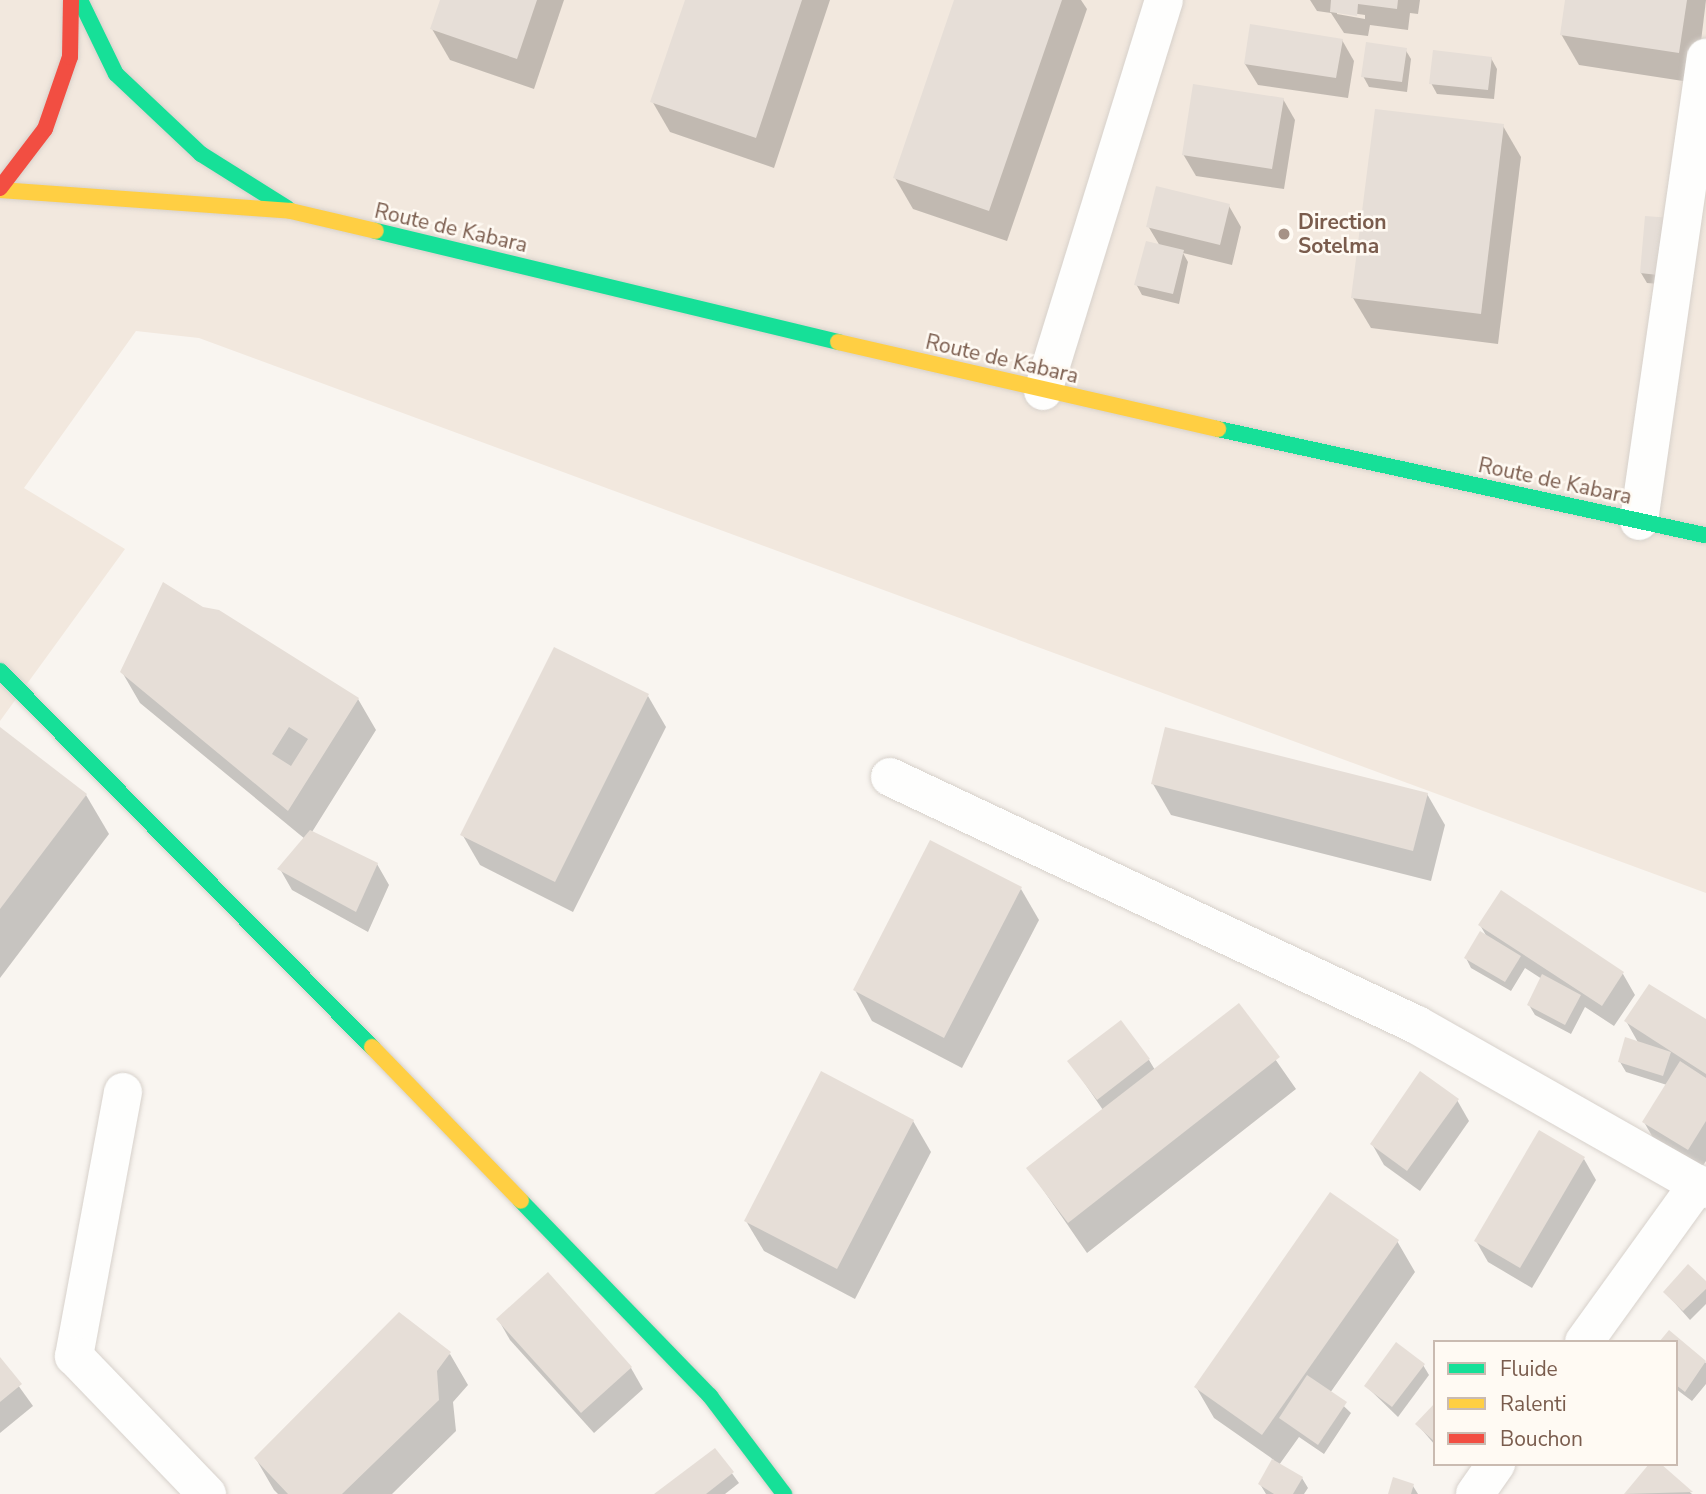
<!DOCTYPE html>
<html>
<head>
<meta charset="utf-8">
<style>
	body { margin:0 }
	#map { position:relative; width:1706px; height:1494px; overflow:hidden; background:#f9f5f0; font-family:"Nunito Sans",sans-serif }
	div>[style] { position:absolute }
	.residential>* { inset:0; background:#f2e8de }
	.shadow>* { inset:0; background:#0003 }
	.building>* { inset:0; background:#e6ded7 }
	.roads { filter:drop-shadow(0 0 2px #d7d1cb) drop-shadow(0 0 2px #d7d1cb) }
	.street>* { height:38px; margin:-19px; padding:0 19px; transform-origin:19px; border-radius:19px; background:#fefefd }
	.fast>* { height:16px; margin:-8px; padding:0 8px; transform-origin:8px; border-radius:8px; background:#16e098 }
	.slow>* { height:16px; margin:-8px; padding:0 8px; transform-origin:8px; border-radius:8px; background:#ffcf43 }
	.jam>* { height:16px; margin:-8px; padding:0 8px; transform-origin:8px; border-radius:8px; background:#f24e42 }
	.dots>* { width:19px; height:19px; translate:-50% -50%; box-sizing:border-box; border:4px solid #fffaf3; border-radius:50% }
	span { translate:-50% -50%; white-space:nowrap; text-align:center; line-height:1.15; -webkit-text-stroke:5px #fffaf3; paint-order:stroke }
	.poi-label { font-size:21px; color:#7a5c4d; font-weight:700 }
	.left { translate:0 -50%; text-align:left }
	.street-label { font-size:21px; color:#7a5c4d }
	.legend { position:absolute; left:1433px; top:1340px; width:245px; height:126px; box-sizing:border-box; background:#fffaf3; border:2px solid #cabbb1; margin:0; padding:9px 12px; list-style:none; font-size:21px; color:#7a5c4d }
	.legend li { display:flex; align-items:center; gap:14px; height:35px }
	.legend b { width:35px; border:2px solid #cabbb1 }
</style>
</head>
<body>
<div id="map">
	<div class="residential">
		<i style="clip-path:polygon(0 0,1706px 0,1706px 893px,199px 338px,136px 331px,24px 488px,125px 549px,0 721px)"></i>
	</div>
	<div class="shadow">
		<i style="clip-path:polygon(442px 0,564px 0,534px 89px,450px 60px,432px 29px)"></i>
		<i style="clip-path:polygon(686px 0,830px 0,774px 168px,670px 132px,652px 101px)"></i>
		<i style="clip-path:polygon(956px 0,1081px 0,1087px 9px,1007px 241px,913px 209px,895px 178px)"></i>
		<i style="clip-path:polygon(evenodd,1310px 0,1420px 0,1418px 14px,1410px 13px,1408px 30px,1370px 25px,1368px 36px,1344px 33px,1331px 13px,1317px 11px,1310px 0,1337px 11px,1365px 15px,1365px 19px,1337px 14px,1337px 11px)"></i>
		<i style="clip-path:polygon(1567px 0,1706px 0,1696px 83px,1579px 65px,1561px 34px)"></i>
		<i style="clip-path:polygon(1342px 40px,1354px 61px,1348px 98px,1258px 85px,1245px 64px)"></i>
		<i style="clip-path:polygon(1405px 49px,1411px 59px,1407px 92px,1369px 87px,1363px 76px)"></i>
		<i style="clip-path:polygon(1491px 58px,1497px 69px,1494px 99px,1437px 94px,1431px 83px)"></i>
		<i style="clip-path:polygon(1283px 99px,1295px 120px,1284px 189px,1196px 176px,1183px 154px)"></i>
		<i style="clip-path:polygon(1503px 126px,1521px 157px,1498px 344px,1371px 328px,1353px 298px)"></i>
		<i style="clip-path:polygon(1229px 206px,1241px 227px,1232px 265px,1183px 253px,1188px 262px,1179px 304px,1142px 295px,1136px 284px,1160px 246px,1148px 226px)"></i>
		<i style="clip-path:polygon(1646px 218px,1672px 285px,1647px 283px,1641px 273px)"></i>
		<i style="clip-path:polygon(122px 672px,358px 699px,376px 730px,312px 832px,377px 864px,389px 885px,368px 932px,292px 890px,280px 869px,305px 839px,140px 703px)"></i>
		<i style="clip-path:polygon(648px 696px,666px 727px,573px 912px,480px 865px,462px 834px)"></i>
		<i style="clip-path:polygon(0 729px,86px 795px,109px 834px,0 978px)"></i>
		<i style="clip-path:polygon(1153px 784px,1427px 794px,1445px 825px,1431px 881px,1171px 815px)"></i>
		<i style="clip-path:polygon(1021px 889px,1039px 920px,962px 1068px,872px 1021px,855px 990px)"></i>
		<i style="clip-path:polygon(1480px 925px,1623px 974px,1635px 995px,1614px 1026px,1585px 1007px,1571px 1034px,1535px 1015px,1529px 1005px,1542px 979px,1525px 968px,1511px 991px,1471px 968px,1466px 958px,1487px 937px)"></i>
		<i style="clip-path:polygon(1238px 1006px,1296px 1089px,1087px 1253px,1028px 1168px,1103px 1110px,1070px 1062px,1149px 1060px,1155px 1070px)"></i>
		<i style="clip-path:polygon(1626px 1021px,1706px 1021px,1706px 1161px,1700px 1170px,1656px 1143px,1644px 1122px,1667px 1085px,1626px 1072px,1620px 1062px,1639px 1044px)"></i>
		<i style="clip-path:polygon(1457px 1100px,1469px 1121px,1420px 1191px,1384px 1165px,1372px 1144px)"></i>
		<i style="clip-path:polygon(913px 1121px,931px 1152px,855px 1299px,764px 1251px,746px 1221px)"></i>
		<i style="clip-path:polygon(1584px 1159px,1596px 1180px,1532px 1288px,1488px 1262px,1476px 1241px)"></i>
		<i style="clip-path:polygon(1397px 1241px,1415px 1272px,1330px 1393px,1351px 1413px,1324px 1454px,1299px 1437px,1279px 1465px,1302px 1478px,1308px 1488px,1304px 1494px,1266px 1494px,1260px 1484px,1274px 1460px,1214px 1418px,1196px 1387px)"></i>
		<i style="clip-path:polygon(1706px 1284px,1706px 1304px,1690px 1320px,1665px 1292px)"></i>
		<i style="clip-path:polygon(498px 1319px,631px 1368px,643px 1389px,594px 1433px,510px 1340px)"></i>
		<i style="clip-path:polygon(1669px 1333px,1706px 1363px,1706px 1384px,1692px 1401px,1676px 1389px,1676px 1342px)"></i>
		<i style="clip-path:polygon(450px 1354px,468px 1385px,453px 1402px,456px 1431px,392px 1494px,278px 1494px,274px 1490px,256px 1459px)"></i>
		<i style="clip-path:polygon(0 1360px,33px 1406px,0 1433px)"></i>
		<i style="clip-path:polygon(1423px 1365px,1429px 1375px,1398px 1417px,1366px 1386px)"></i>
		<i style="clip-path:polygon(1435px 1406px,1435px 1445px,1417px 1424px)"></i>
		<i style="clip-path:polygon(715px 1450px,739px 1483px,725px 1494px,657px 1494px)"></i>
		<i style="clip-path:polygon(1652px 1464px,1659px 1464px,1692px 1494px,1626px 1494px)"></i>
		<i style="clip-path:polygon(1413px 1486px,1418px 1494px,1390px 1494px)"></i>
	</div>
	<div class="building">
		<i style="clip-path:polygon(440px 0,537px 0,517px 59px,430px 29px)"></i>
		<i style="clip-path:polygon(685px 0,802px 0,756px 138px,650px 102px)"></i>
		<i style="clip-path:polygon(954px 0,1062px 0,989px 211px,893px 178px)"></i>
		<i style="clip-path:polygon(1331px 0,1398px 0,1397px 9px,1358px 4px,1357px 16px,1330px 12px)"></i>
		<i style="clip-path:polygon(1565px 0,1687px 0,1679px 53px,1560px 35px)"></i>
		<i style="clip-path:polygon(1250px 24px,1343px 39px,1336px 78px,1244px 64px)"></i>
		<i style="clip-path:polygon(1366px 42px,1407px 48px,1402px 82px,1361px 77px)"></i>
		<i style="clip-path:polygon(1433px 50px,1492px 57px,1488px 90px,1429px 84px)"></i>
		<i style="clip-path:polygon(1193px 84px,1284px 98px,1272px 169px,1182px 155px)"></i>
		<i style="clip-path:polygon(1375px 109px,1504px 124px,1481px 314px,1351px 298px)"></i>
		<i style="clip-path:polygon(1156px 186px,1230px 204px,1220px 245px,1146px 227px)"></i>
		<i style="clip-path:polygon(1645px 216px,1672px 218px,1667px 276px,1640px 273px)"></i>
		<i style="clip-path:polygon(1146px 241px,1184px 250px,1173px 294px,1134px 285px)"></i>
		<i style="clip-path:polygon(evenodd,163px 582px,203px 607px,219px 610px,359px 698px,288px 811px,120px 672px,163px 582px,289px 727px,308px 739px,291px 766px,272px 754px,289px 727px)"></i>
		<i style="clip-path:polygon(554px 647px,649px 694px,555px 882px,460px 835px)"></i>
		<i style="clip-path:polygon(0 727px,87px 794px,0 909px)"></i>
		<i style="clip-path:polygon(1165px 727px,1428px 793px,1413px 851px,1151px 784px)"></i>
		<i style="clip-path:polygon(310px 830px,378px 863px,356px 912px,277px 869px)"></i>
		<i style="clip-path:polygon(930px 840px,1022px 887px,944px 1038px,853px 990px)"></i>
		<i style="clip-path:polygon(1501px 890px,1624px 972px,1602px 1006px,1478px 925px)"></i>
		<i style="clip-path:polygon(1480px 931px,1521px 956px,1505px 982px,1464px 958px)"></i>
		<i style="clip-path:polygon(1542px 974px,1581px 995px,1565px 1025px,1527px 1005px)"></i>
		<i style="clip-path:polygon(1649px 984px,1706px 1019px,1706px 1074px,1624px 1021px)"></i>
		<i style="clip-path:polygon(1239px 1003px,1280px 1057px,1068px 1223px,1026px 1168px)"></i>
		<i style="clip-path:polygon(1121px 1020px,1150px 1059px,1097px 1100px,1067px 1061px)"></i>
		<i style="clip-path:polygon(1625px 1037px,1671px 1052px,1663px 1076px,1618px 1062px)"></i>
		<i style="clip-path:polygon(1680px 1061px,1706px 1078px,1706px 1121px,1688px 1150px,1642px 1122px)"></i>
		<i style="clip-path:polygon(821px 1071px,914px 1120px,837px 1269px,744px 1221px)"></i>
		<i style="clip-path:polygon(1420px 1071px,1459px 1099px,1407px 1171px,1370px 1144px)"></i>
		<i style="clip-path:polygon(1539px 1130px,1585px 1157px,1520px 1268px,1474px 1241px)"></i>
		<i style="clip-path:polygon(1330px 1192px,1399px 1240px,1262px 1435px,1194px 1387px)"></i>
		<i style="clip-path:polygon(1688px 1264px,1706px 1281px,1706px 1289px,1683px 1311px,1663px 1292px)"></i>
		<i style="clip-path:polygon(548px 1272px,632px 1367px,581px 1413px,496px 1319px)"></i>
		<i style="clip-path:polygon(399px 1312px,451px 1352px,437px 1371px,439px 1400px,342px 1494px,288px 1494px,254px 1458px)"></i>
		<i style="clip-path:polygon(1669px 1330px,1706px 1361px,1685px 1392px,1676px 1385px,1676px 1342px,1659px 1342px)"></i>
		<i style="clip-path:polygon(1396px 1342px,1425px 1364px,1392px 1407px,1364px 1386px)"></i>
		<i style="clip-path:polygon(0 1357px,22px 1384px,0 1402px)"></i>
		<i style="clip-path:polygon(1307px 1375px,1347px 1402px,1318px 1445px,1279px 1418px)"></i>
		<i style="clip-path:polygon(1435px 1403px,1435px 1442px,1415px 1424px)"></i>
		<i style="clip-path:polygon(715px 1448px,734px 1472px,706px 1494px,654px 1494px)"></i>
		<i style="clip-path:polygon(1272px 1459px,1303px 1477px,1293px 1494px,1274px 1494px,1258px 1484px)"></i>
		<i style="clip-path:polygon(1649px 1464px,1661px 1464px,1693px 1492px,1624px 1494px)"></i>
		<i style="clip-path:polygon(1393px 1477px,1414px 1484px,1411px 1494px,1388px 1494px)"></i>
	</div>
	<div class="roads">
		<div class="street">
			<i style="left:1043px;top:391px;width:409px;rotate:-72.8deg"></i>
			<i style="left:1639px;top:521px;width:468px;rotate:-81.8deg"></i>
			<i style="left:890px;top:777px;width:582px;rotate:25.2deg"></i>
			<i style="left:1417px;top:1025px;width:332px;rotate:29.6deg"></i>
			<i style="left:123px;top:1092px;width:269px;rotate:100.5deg"></i>
			<i style="left:74px;top:1356px;width:192px;rotate:46.1deg"></i>
			<i style="left:1584px;top:1342px;width:195px;rotate:-54.2deg"></i>
			<i style="left:1475px;top:1494px;width:37px;rotate:-55deg"></i>
		</div>
		<div class="fast">
			<i style="left:80px;top:0;width:82px;rotate:64.1deg"></i>
			<i style="left:116px;top:74px;width:117px;rotate:43.3deg"></i>
			<i style="left:201px;top:154px;width:102px;rotate:32.1deg"></i>
			<i style="left:376px;top:231px;width:475px;rotate:13.5deg"></i>
			<i style="left:1218px;top:429px;width:499px;rotate:12.3deg"></i>
			<i style="left:0;top:671px;width:529px;rotate:45.31deg"></i>
			<i style="left:521px;top:1201px;width:272px;rotate:45.9deg"></i>
			<i style="left:710px;top:1396px;width:123px;rotate:52.9deg"></i>
		</div>
		<div class="slow">
			<i style="left:0;top:190px;width:292px;rotate:4.1deg"></i>
			<i style="left:291px;top:211px;width:87px;rotate:13.2deg"></i>
			<i style="left:838px;top:342px;width:390px;rotate:12.9deg"></i>
			<i style="left:372px;top:1047px;width:214px;rotate:45.9deg"></i>
		</div>
		<div class="jam">
			<i style="left:0;top:188px;width:74px;rotate:-52.7deg"></i>
			<i style="left:45px;top:129px;width:76px;rotate:-70.9deg"></i>
			<i style="left:70px;top:57px;width:57px;rotate:-89deg"></i>
		</div>
	</div>
	<div class="dots">
		<i style="left:1284px;top:234px;background:#a69286"></i>
	</div>
	<div class="poi-label">
		<span class="left" style="left:1298px;top:234px">Direction<br>Sotelma</span>
	</div>
	<div class="street-label">
		<span style="left:451px;top:228px;rotate:13deg">Route de Kabara</span>
		<span style="left:1002px;top:359px;rotate:13deg">Route de Kabara</span>
		<span style="left:1555px;top:481px;rotate:12deg">Route de Kabara</span>
	</div>
	<ul class="legend">
	<li><b style="height:9px;background:#16e098"></b>Fluide</li>
	<li><b style="height:9px;background:#ffcf43"></b>Ralenti</li>
	<li><b style="height:9px;background:#f24e42"></b>Bouchon</li>
	</ul>
</div>
</body>
</html>
